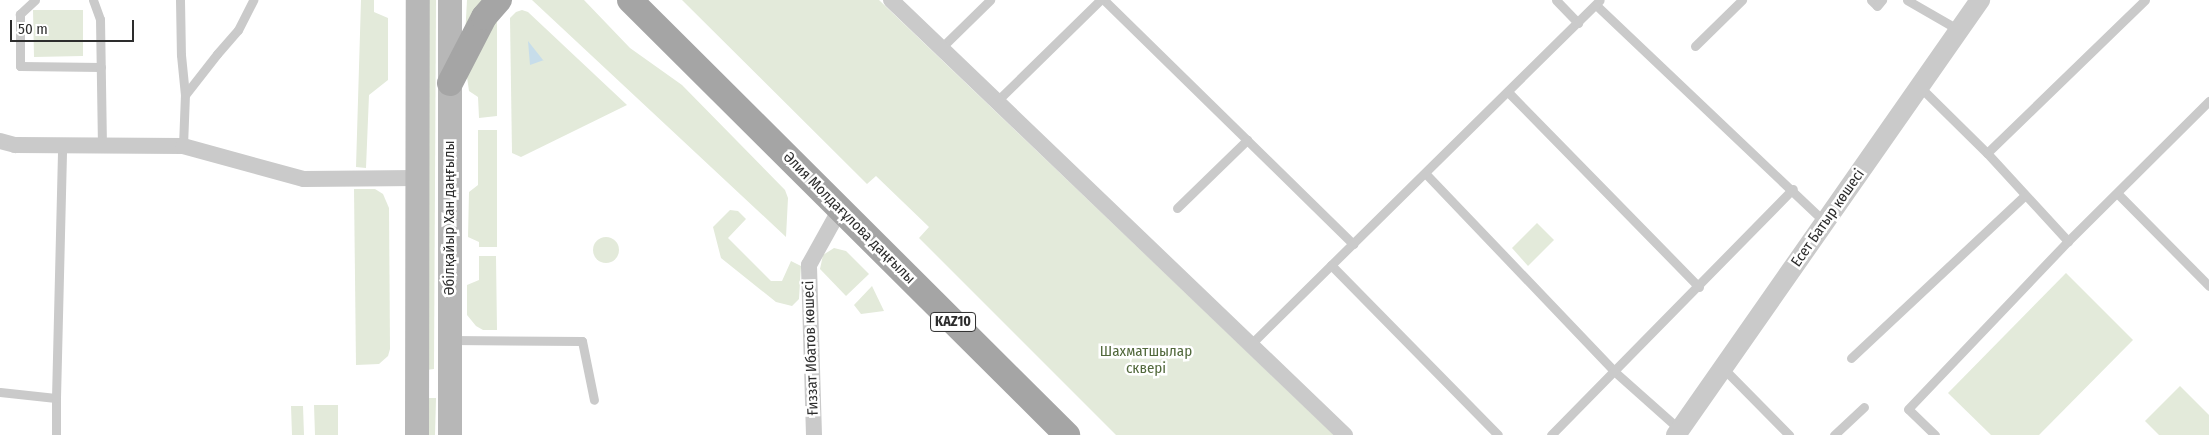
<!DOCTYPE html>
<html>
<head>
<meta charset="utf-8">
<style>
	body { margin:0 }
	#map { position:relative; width:2209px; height:435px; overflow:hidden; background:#fff; font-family:"Fira Sans Condensed",sans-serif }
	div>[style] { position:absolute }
	.green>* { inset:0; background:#e3eada }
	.round { border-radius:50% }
	.water>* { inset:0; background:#c7ddea }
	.service>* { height:9px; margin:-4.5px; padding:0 4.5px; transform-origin:4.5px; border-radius:4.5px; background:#cacaca }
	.minor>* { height:16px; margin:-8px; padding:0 8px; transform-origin:8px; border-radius:8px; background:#cacaca }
	.tertiary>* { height:20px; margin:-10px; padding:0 10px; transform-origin:10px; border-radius:10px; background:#cacaca }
	.secondary>* { height:24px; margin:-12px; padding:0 12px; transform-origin:12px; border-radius:12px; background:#b7b7b7 }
	.primary>* { height:26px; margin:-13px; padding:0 13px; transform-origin:13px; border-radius:13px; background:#a5a5a5 }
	span { translate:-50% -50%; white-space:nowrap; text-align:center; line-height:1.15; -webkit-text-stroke:5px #fff; paint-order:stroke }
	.shield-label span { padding:1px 4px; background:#fff; border:1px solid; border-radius:4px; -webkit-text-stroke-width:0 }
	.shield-label { font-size:14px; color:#2d2d2d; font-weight:700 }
	.street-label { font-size:15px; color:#2d2d2d }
	.park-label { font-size:15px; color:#51683b }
	.scale { position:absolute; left:10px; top:20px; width:124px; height:22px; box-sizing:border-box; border:2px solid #2d2d2d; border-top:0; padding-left:6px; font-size:15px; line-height:18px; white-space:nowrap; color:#2d2d2d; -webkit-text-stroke:4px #fff; paint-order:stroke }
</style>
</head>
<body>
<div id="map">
	<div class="green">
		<i style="clip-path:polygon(361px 0,374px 0,374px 12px,388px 18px,388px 80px,369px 95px,366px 168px,356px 167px)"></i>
		<i style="clip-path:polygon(428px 0,436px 0,434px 369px,426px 370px)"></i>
		<i style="clip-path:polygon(467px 0,487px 0,465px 37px)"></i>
		<i style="clip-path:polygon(532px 0,584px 0,630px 48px,682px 85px,785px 190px,788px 198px,786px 237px)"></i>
		<i style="clip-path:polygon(682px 0,879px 0,1334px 435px,1116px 435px,919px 238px,929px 227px,876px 176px,867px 184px)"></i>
		<i style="clip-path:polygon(33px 10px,83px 10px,83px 56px,34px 57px)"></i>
		<i style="clip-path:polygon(497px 10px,497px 116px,479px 118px,478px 97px,469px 91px,467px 77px)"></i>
		<i style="clip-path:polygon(522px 10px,528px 12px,627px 105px,521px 157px,512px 153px,510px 18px,516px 12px)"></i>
		<i style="clip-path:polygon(478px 130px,497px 130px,497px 247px,479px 247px,479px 242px,468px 237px,469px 192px,478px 185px)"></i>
		<i style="clip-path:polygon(354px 189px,375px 189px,383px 194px,389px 208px,390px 349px,388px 356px,379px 364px,356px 365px)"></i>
		<i style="clip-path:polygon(730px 210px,738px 211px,746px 219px,728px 238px,771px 281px,782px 281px,791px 261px,801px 266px,799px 299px,792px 306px,776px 302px,721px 258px,713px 227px)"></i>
		<i style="clip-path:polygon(1537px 223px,1554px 240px,1528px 266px,1512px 248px)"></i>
		<i class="round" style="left:593px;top:237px;width:26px;height:26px"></i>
		<i style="clip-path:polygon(834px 248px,846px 251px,869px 274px,846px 296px,820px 269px,823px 255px)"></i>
		<i style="clip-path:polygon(479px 256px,496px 256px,497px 330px,483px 330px,476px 326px,467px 315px,467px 285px,479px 280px)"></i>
		<i style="clip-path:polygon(2066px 273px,2133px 340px,2039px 435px,1991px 435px,1948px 393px)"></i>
		<i style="clip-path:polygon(872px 286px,884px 311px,861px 314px,854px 305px)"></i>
		<i style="clip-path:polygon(2180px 386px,2209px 415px,2209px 435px,2159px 435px,2145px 421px)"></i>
		<i style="clip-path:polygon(428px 398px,436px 398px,435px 435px,427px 435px)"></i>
		<i style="clip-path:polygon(314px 405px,338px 405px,338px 435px,315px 435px)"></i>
		<i style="clip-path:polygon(291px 406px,303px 406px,304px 435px,292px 435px)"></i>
	</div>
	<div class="water">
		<i style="clip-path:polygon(528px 41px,543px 60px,544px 60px,530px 65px)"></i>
	</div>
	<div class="service">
		<i style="left:35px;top:0;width:21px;rotate:137deg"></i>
		<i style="left:20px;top:14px;width:52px;rotate:90deg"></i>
		<i style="left:20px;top:66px;width:81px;rotate:0.7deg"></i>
		<i style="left:93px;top:0;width:20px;rotate:70deg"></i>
		<i style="left:100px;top:19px;width:126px;rotate:89.1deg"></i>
		<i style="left:180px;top:0;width:55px;rotate:89deg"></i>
		<i style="left:181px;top:55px;width:40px;rotate:84.3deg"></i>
		<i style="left:1104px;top:0;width:349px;rotate:44.4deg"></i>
		<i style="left:1556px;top:0;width:32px;rotate:46deg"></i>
		<i style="left:1871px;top:0;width:8px;rotate:45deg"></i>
		<i style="left:1877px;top:6px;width:8px;rotate:-50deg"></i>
		<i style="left:1907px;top:0;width:60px;rotate:30deg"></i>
		<i style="left:1596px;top:5px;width:315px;rotate:43.5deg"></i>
		<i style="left:1695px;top:46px;width:66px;rotate:-44.4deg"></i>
		<i style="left:941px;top:48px;width:69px;rotate:-44.4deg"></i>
		<i style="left:1920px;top:87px;width:94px;rotate:44.6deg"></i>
		<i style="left:1987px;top:153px;width:120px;rotate:47.4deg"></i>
		<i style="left:1508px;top:92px;width:273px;rotate:45.6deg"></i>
		<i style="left:997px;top:101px;width:144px;rotate:-44.4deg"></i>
		<i style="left:183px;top:146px;width:51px;rotate:-87.8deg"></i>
		<i style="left:185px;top:95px;width:52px;rotate:-52deg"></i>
		<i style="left:217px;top:54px;width:32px;rotate:-49deg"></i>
		<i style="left:238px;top:30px;width:34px;rotate:-63deg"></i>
		<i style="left:1987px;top:153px;width:220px;rotate:-44.1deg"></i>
		<i style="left:1425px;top:173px;width:275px;rotate:46.3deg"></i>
		<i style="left:1615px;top:372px;width:86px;rotate:41.7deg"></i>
		<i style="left:2117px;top:193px;width:131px;rotate:45.3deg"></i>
		<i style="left:1177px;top:208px;width:98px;rotate:-44.2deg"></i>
		<i style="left:1331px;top:265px;width:238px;rotate:45.5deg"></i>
		<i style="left:450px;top:340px;width:132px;rotate:0.4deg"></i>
		<i style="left:582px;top:341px;width:60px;rotate:78.5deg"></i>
		<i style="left:1250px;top:345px;width:491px;rotate:-44.6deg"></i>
		<i style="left:1851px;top:358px;width:238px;rotate:-43.1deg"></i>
		<i style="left:1724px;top:369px;width:93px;rotate:45.4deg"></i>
		<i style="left:0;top:392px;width:56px;rotate:6.1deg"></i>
		<i style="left:56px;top:398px;width:37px;rotate:90deg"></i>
		<i style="left:56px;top:398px;width:253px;rotate:-88.6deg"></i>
		<i style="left:1551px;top:435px;width:345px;rotate:-45.5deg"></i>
		<i style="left:1834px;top:435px;width:41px;rotate:-43deg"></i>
		<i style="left:1935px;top:435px;width:37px;rotate:-136deg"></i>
		<i style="left:1908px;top:409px;width:232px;rotate:-46.4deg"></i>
		<i style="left:2068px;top:241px;width:199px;rotate:-44.8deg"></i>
	</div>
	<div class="minor">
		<i style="left:891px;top:0;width:629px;rotate:43.78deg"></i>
		<i style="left:0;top:141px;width:16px;rotate:15deg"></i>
		<i style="left:15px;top:145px;width:168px;rotate:0.3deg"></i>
		<i style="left:183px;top:146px;width:125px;rotate:15.3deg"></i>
		<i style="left:304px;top:179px;width:113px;rotate:-0.5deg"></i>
		<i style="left:814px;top:435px;width:170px;rotate:-91.7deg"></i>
		<i style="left:809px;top:265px;width:64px;rotate:-61deg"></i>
	</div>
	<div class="tertiary">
		<i style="left:1676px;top:435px;width:531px;rotate:-55.05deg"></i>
	</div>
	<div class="secondary">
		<i style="left:417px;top:435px;width:435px;rotate:-89.9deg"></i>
		<i style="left:450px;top:435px;width:435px;rotate:-90deg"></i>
	</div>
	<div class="primary">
		<i style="left:630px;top:0;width:617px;rotate:44.87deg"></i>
		<i style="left:450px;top:83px;width:74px;rotate:-62.7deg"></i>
		<i style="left:484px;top:17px;width:23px;rotate:-49deg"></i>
	</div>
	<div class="shield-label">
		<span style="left:953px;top:322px">KAZ10</span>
	</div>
	<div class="street-label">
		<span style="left:450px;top:218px;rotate:-90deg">Әбілқайыр Хан даңғылы</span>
		<span style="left:849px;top:218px;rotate:45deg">Әлия Молдағұлова даңғылы</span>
		<span style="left:1828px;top:218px;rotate:-55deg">Есет Батыр көшесі</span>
		<span style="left:811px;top:348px;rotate:-92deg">Ғиззат Ибатов көшесі</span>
	</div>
	<div class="park-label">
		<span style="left:1146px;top:360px">Шахматшылар<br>сквері</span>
	</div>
	<div class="scale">50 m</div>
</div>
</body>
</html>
